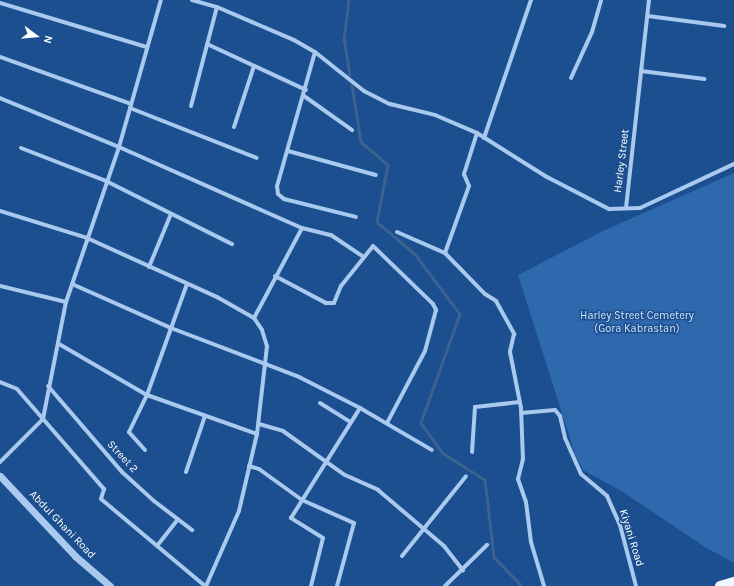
<!DOCTYPE html>
<html>
<head>
<meta charset="utf-8">
<style>
	body { margin:0 }
	#map { position:relative; width:734px; height:586px; overflow:hidden; background:#1b4f8f; font-family:Karla,sans-serif }
	div>[style] { position:absolute }
	.green>* { inset:0; background:#2e69ad }
	.stream>* { height:2.5px; margin:-1.25px; padding:0 1.25px; transform-origin:1.25px; border-radius:1.25px; background:#3c6290 }
	.minor>* { height:4px; margin:-2px; padding:0 2px; transform-origin:2px; border-radius:2px; background:#a9c9ee }
	.tertiary>* { height:7px; margin:-3.5px; padding:0 3.5px; transform-origin:3.5px; border-radius:3.5px; background:#a9c9ee }
	.primary>* { height:10px; margin:-5px; padding:0 5px; transform-origin:5px; border-radius:5px; background:#f0f6ff }
	span { translate:-50% -50%; white-space:nowrap; text-align:center; line-height:1.15; -webkit-text-stroke:3px #1b4f8f; paint-order:stroke }
	.street-label { font-size:11px; color:#fff }
	.park-label { font-size:11px; color:#cfe3fa }
	.north { position:absolute; left:16px; top:16px; width:40px; height:40px; -webkit-text-stroke:3px #1b4f8f; paint-order:stroke; rotate:106deg; font-size:11px; font-weight:700; line-height:16px; text-align:center; color:#fff }
	.north::after { content:''; display:block; margin:auto; width:14px; height:18px; background:#fff; clip-path:polygon(50% 0,100% 100%,50% 72%,0 100%) }
</style>
</head>
<body>
<div id="map">
	<div class="green">
		<i style="clip-path:polygon(734px 173px,734px 563px,705px 547px,623px 492px,583px 470px,575px 454px,518px 275px,603px 231px)"></i>
	</div>
	<div class="stream">
		<i style="left:349px;top:0;width:38px;rotate:97deg"></i>
		<i style="left:344px;top:38px;width:37px;rotate:81deg"></i>
		<i style="left:352px;top:85px;width:58px;rotate:81deg"></i>
		<i style="left:361px;top:142px;width:35px;rotate:40deg"></i>
		<i style="left:388px;top:165px;width:58px;rotate:100.9deg"></i>
		<i style="left:377px;top:222px;width:50px;rotate:40.1deg"></i>
		<i style="left:415px;top:254px;width:75px;rotate:53.1deg"></i>
		<i style="left:460px;top:314px;width:116px;rotate:109.7deg"></i>
		<i style="left:421px;top:423px;width:37px;rotate:54deg"></i>
		<i style="left:443px;top:453px;width:50px;rotate:32.7deg"></i>
		<i style="left:485px;top:480px;width:78px;rotate:83.3deg"></i>
		<i style="left:494px;top:557px;width:40px;rotate:46deg"></i>
	</div>
	<div class="minor">
		<i style="left:192px;top:0;width:26px;rotate:16deg"></i>
		<i style="left:217px;top:7px;width:84px;rotate:23.2deg"></i>
		<i style="left:294px;top:40px;width:24px;rotate:30deg"></i>
		<i style="left:315px;top:52px;width:63px;rotate:38.5deg"></i>
		<i style="left:364px;top:91px;width:29px;rotate:27deg"></i>
		<i style="left:390px;top:104px;width:46px;rotate:13.7deg"></i>
		<i style="left:435px;top:115px;width:46px;rotate:23.2deg"></i>
		<i style="left:477px;top:133px;width:83px;rotate:32.2deg"></i>
		<i style="left:547px;top:177px;width:70px;rotate:27.3deg"></i>
		<i style="left:609px;top:209px;width:31px;rotate:-2deg"></i>
		<i style="left:640px;top:208px;width:104px;rotate:-25.1deg"></i>
		<i style="left:0;top:3px;width:153px;rotate:16.7deg"></i>
		<i style="left:648px;top:16px;width:77px;rotate:7.5deg"></i>
		<i style="left:207px;top:44px;width:109px;rotate:24.9deg"></i>
		<i style="left:315px;top:52px;width:139px;rotate:105.8deg"></i>
		<i style="left:277px;top:186px;width:8px;rotate:83deg"></i>
		<i style="left:278px;top:194px;width:8px;rotate:40deg"></i>
		<i style="left:284px;top:199px;width:74px;rotate:14deg"></i>
		<i style="left:0;top:57px;width:139px;rotate:19.7deg"></i>
		<i style="left:641px;top:71px;width:64px;rotate:7.2deg"></i>
		<i style="left:571px;top:78px;width:51px;rotate:-65.5deg"></i>
		<i style="left:592px;top:32px;width:33px;rotate:-74deg"></i>
		<i style="left:304px;top:96px;width:59px;rotate:35.3deg"></i>
		<i style="left:0;top:98px;width:129px;rotate:22.4deg"></i>
		<i style="left:119px;top:147px;width:200px;rotate:23.9deg"></i>
		<i style="left:302px;top:228px;width:30px;rotate:14deg"></i>
		<i style="left:331px;top:235px;width:37px;rotate:34deg"></i>
		<i style="left:191px;top:106px;width:102px;rotate:-75.3deg"></i>
		<i style="left:130px;top:108px;width:136px;rotate:21.5deg"></i>
		<i style="left:234px;top:127px;width:64px;rotate:-71.8deg"></i>
		<i style="left:484px;top:138px;width:146px;rotate:-71.2deg"></i>
		<i style="left:21px;top:148px;width:91px;rotate:21.2deg"></i>
		<i style="left:106px;top:181px;width:141px;rotate:26.6deg"></i>
		<i style="left:288px;top:151px;width:91px;rotate:15.3deg"></i>
		<i style="left:626px;top:208px;width:209px;rotate:-83.7deg"></i>
		<i style="left:0;top:211px;width:91px;rotate:17.2deg"></i>
		<i style="left:87px;top:238px;width:143px;rotate:24.4deg"></i>
		<i style="left:217px;top:297px;width:43px;rotate:29.6deg"></i>
		<i style="left:254px;top:318px;width:14px;rotate:56deg"></i>
		<i style="left:262px;top:330px;width:17px;rotate:73deg"></i>
		<i style="left:267px;top:346px;width:89px;rotate:96.5deg"></i>
		<i style="left:257px;top:434px;width:79px;rotate:103.2deg"></i>
		<i style="left:239px;top:511px;width:82px;rotate:113.7deg"></i>
		<i style="left:397px;top:232px;width:52px;rotate:23.6deg"></i>
		<i style="left:445px;top:253px;width:57px;rotate:45.7deg"></i>
		<i style="left:485px;top:294px;width:13px;rotate:32deg"></i>
		<i style="left:496px;top:301px;width:38px;rotate:61deg"></i>
		<i style="left:514px;top:334px;width:18px;rotate:103deg"></i>
		<i style="left:510px;top:352px;width:57px;rotate:78.9deg"></i>
		<i style="left:521px;top:408px;width:51px;rotate:87.8deg"></i>
		<i style="left:523px;top:459px;width:21px;rotate:104deg"></i>
		<i style="left:518px;top:479px;width:24px;rotate:71deg"></i>
		<i style="left:526px;top:502px;width:40px;rotate:82.9deg"></i>
		<i style="left:531px;top:542px;width:46px;rotate:73.5deg"></i>
		<i style="left:445px;top:253px;width:71px;rotate:-70.3deg"></i>
		<i style="left:469px;top:186px;width:13px;rotate:-113deg"></i>
		<i style="left:464px;top:174px;width:43px;rotate:-72.4deg"></i>
		<i style="left:149px;top:267px;width:57px;rotate:-67.5deg"></i>
		<i style="left:275px;top:276px;width:58px;rotate:27.9deg"></i>
		<i style="left:326px;top:303px;width:8px"></i>
		<i style="left:334px;top:303px;width:18px;rotate:-68deg"></i>
		<i style="left:341px;top:286px;width:51px;rotate:-51.3deg"></i>
		<i style="left:373px;top:246px;width:83px;rotate:44deg"></i>
		<i style="left:433px;top:304px;width:7px;rotate:63deg"></i>
		<i style="left:436px;top:310px;width:42px;rotate:105deg"></i>
		<i style="left:425px;top:351px;width:81px;rotate:117.8deg"></i>
		<i style="left:72px;top:284px;width:108px;rotate:24deg"></i>
		<i style="left:171px;top:328px;width:137px;rotate:20.9deg"></i>
		<i style="left:299px;top:377px;width:68px;rotate:26.9deg"></i>
		<i style="left:0;top:286px;width:68px;rotate:13.6deg"></i>
		<i style="left:254px;top:318px;width:102px;rotate:-61.9deg"></i>
		<i style="left:59px;top:344px;width:102px;rotate:30.1deg"></i>
		<i style="left:147px;top:395px;width:117px;rotate:19.5deg"></i>
		<i style="left:0;top:382px;width:18px;rotate:22deg"></i>
		<i style="left:17px;top:389px;width:133px;rotate:49deg"></i>
		<i style="left:104px;top:489px;width:10px;rotate:107deg"></i>
		<i style="left:101px;top:499px;width:136px;rotate:39.9deg"></i>
		<i style="left:48px;top:386px;width:113px;rotate:49.3deg"></i>
		<i style="left:122px;top:472px;width:43px;rotate:42.2deg"></i>
		<i style="left:154px;top:501px;width:48px;rotate:37.3deg"></i>
		<i style="left:320px;top:403px;width:36px;rotate:32deg"></i>
		<i style="left:521px;top:413px;width:34px;rotate:-5deg"></i>
		<i style="left:555px;top:410px;width:8px;rotate:50deg"></i>
		<i style="left:560px;top:416px;width:23px;rotate:77deg"></i>
		<i style="left:565px;top:438px;width:39px;rotate:66deg"></i>
		<i style="left:581px;top:474px;width:34px;rotate:40deg"></i>
		<i style="left:607px;top:496px;width:32px;rotate:66deg"></i>
		<i style="left:620px;top:525px;width:63px;rotate:75.3deg"></i>
		<i style="left:259px;top:424px;width:25px;rotate:16deg"></i>
		<i style="left:283px;top:431px;width:76px;rotate:35.4deg"></i>
		<i style="left:345px;top:475px;width:36px;rotate:24deg"></i>
		<i style="left:378px;top:490px;width:87px;rotate:40.3deg"></i>
		<i style="left:444px;top:546px;width:31px;rotate:52deg"></i>
		<i style="left:145px;top:450px;width:24px;rotate:-132deg"></i>
		<i style="left:129px;top:432px;width:41px;rotate:-64.1deg"></i>
		<i style="left:147px;top:395px;width:118px;rotate:-70.2deg"></i>
		<i style="left:472px;top:452px;width:45px;rotate:-86.2deg"></i>
		<i style="left:475px;top:407px;width:45px;rotate:-6.3deg"></i>
		<i style="left:0;top:462px;width:61px;rotate:-45deg"></i>
		<i style="left:43px;top:419px;width:119px;rotate:-78.9deg"></i>
		<i style="left:66px;top:302px;width:164px;rotate:-71.1deg"></i>
		<i style="left:119px;top:147px;width:153px;rotate:-74.1deg"></i>
		<i style="left:249px;top:466px;width:10px;rotate:17deg"></i>
		<i style="left:259px;top:469px;width:53px;rotate:35.8deg"></i>
		<i style="left:302px;top:500px;width:57px;rotate:23.9deg"></i>
		<i style="left:354px;top:523px;width:65px;rotate:105.1deg"></i>
		<i style="left:186px;top:472px;width:59px;rotate:-71.3deg"></i>
		<i style="left:157px;top:546px;width:34px;rotate:-52deg"></i>
		<i style="left:402px;top:556px;width:102px;rotate:-51.3deg"></i>
		<i style="left:311px;top:586px;width:49px;rotate:-76deg"></i>
		<i style="left:323px;top:538px;width:38px;rotate:-148deg"></i>
		<i style="left:291px;top:518px;width:130px;rotate:-57.9deg"></i>
		<i style="left:360px;top:408px;width:83px;rotate:30.3deg"></i>
		<i style="left:445px;top:586px;width:59px;rotate:-44.3deg"></i>
	</div>
	<div class="tertiary">
		<i style="left:0;top:476px;width:110px;rotate:46.8deg"></i>
		<i style="left:75px;top:556px;width:46px;rotate:40.6deg"></i>
	</div>
	<div class="primary">
		<i style="left:720px;top:586px;width:15px;rotate:-16deg"></i>
	</div>
	<div class="street-label">
		<span style="left:622px;top:161px;rotate:-83deg">Harley Street</span>
		<span style="left:122px;top:457px;rotate:47deg">Street 2</span>
		<span style="left:62px;top:525px;rotate:46deg">Abdul Ghani Road</span>
		<span style="left:631px;top:538px;rotate:73deg">Kiyani Road</span>
	</div>
	<div class="park-label">
		<span style="left:637px;top:323px">Harley Street Cemetery<br>(Gora Kabrastan)</span>
	</div>
	<div class="north">N</div>
</div>
</body>
</html>
